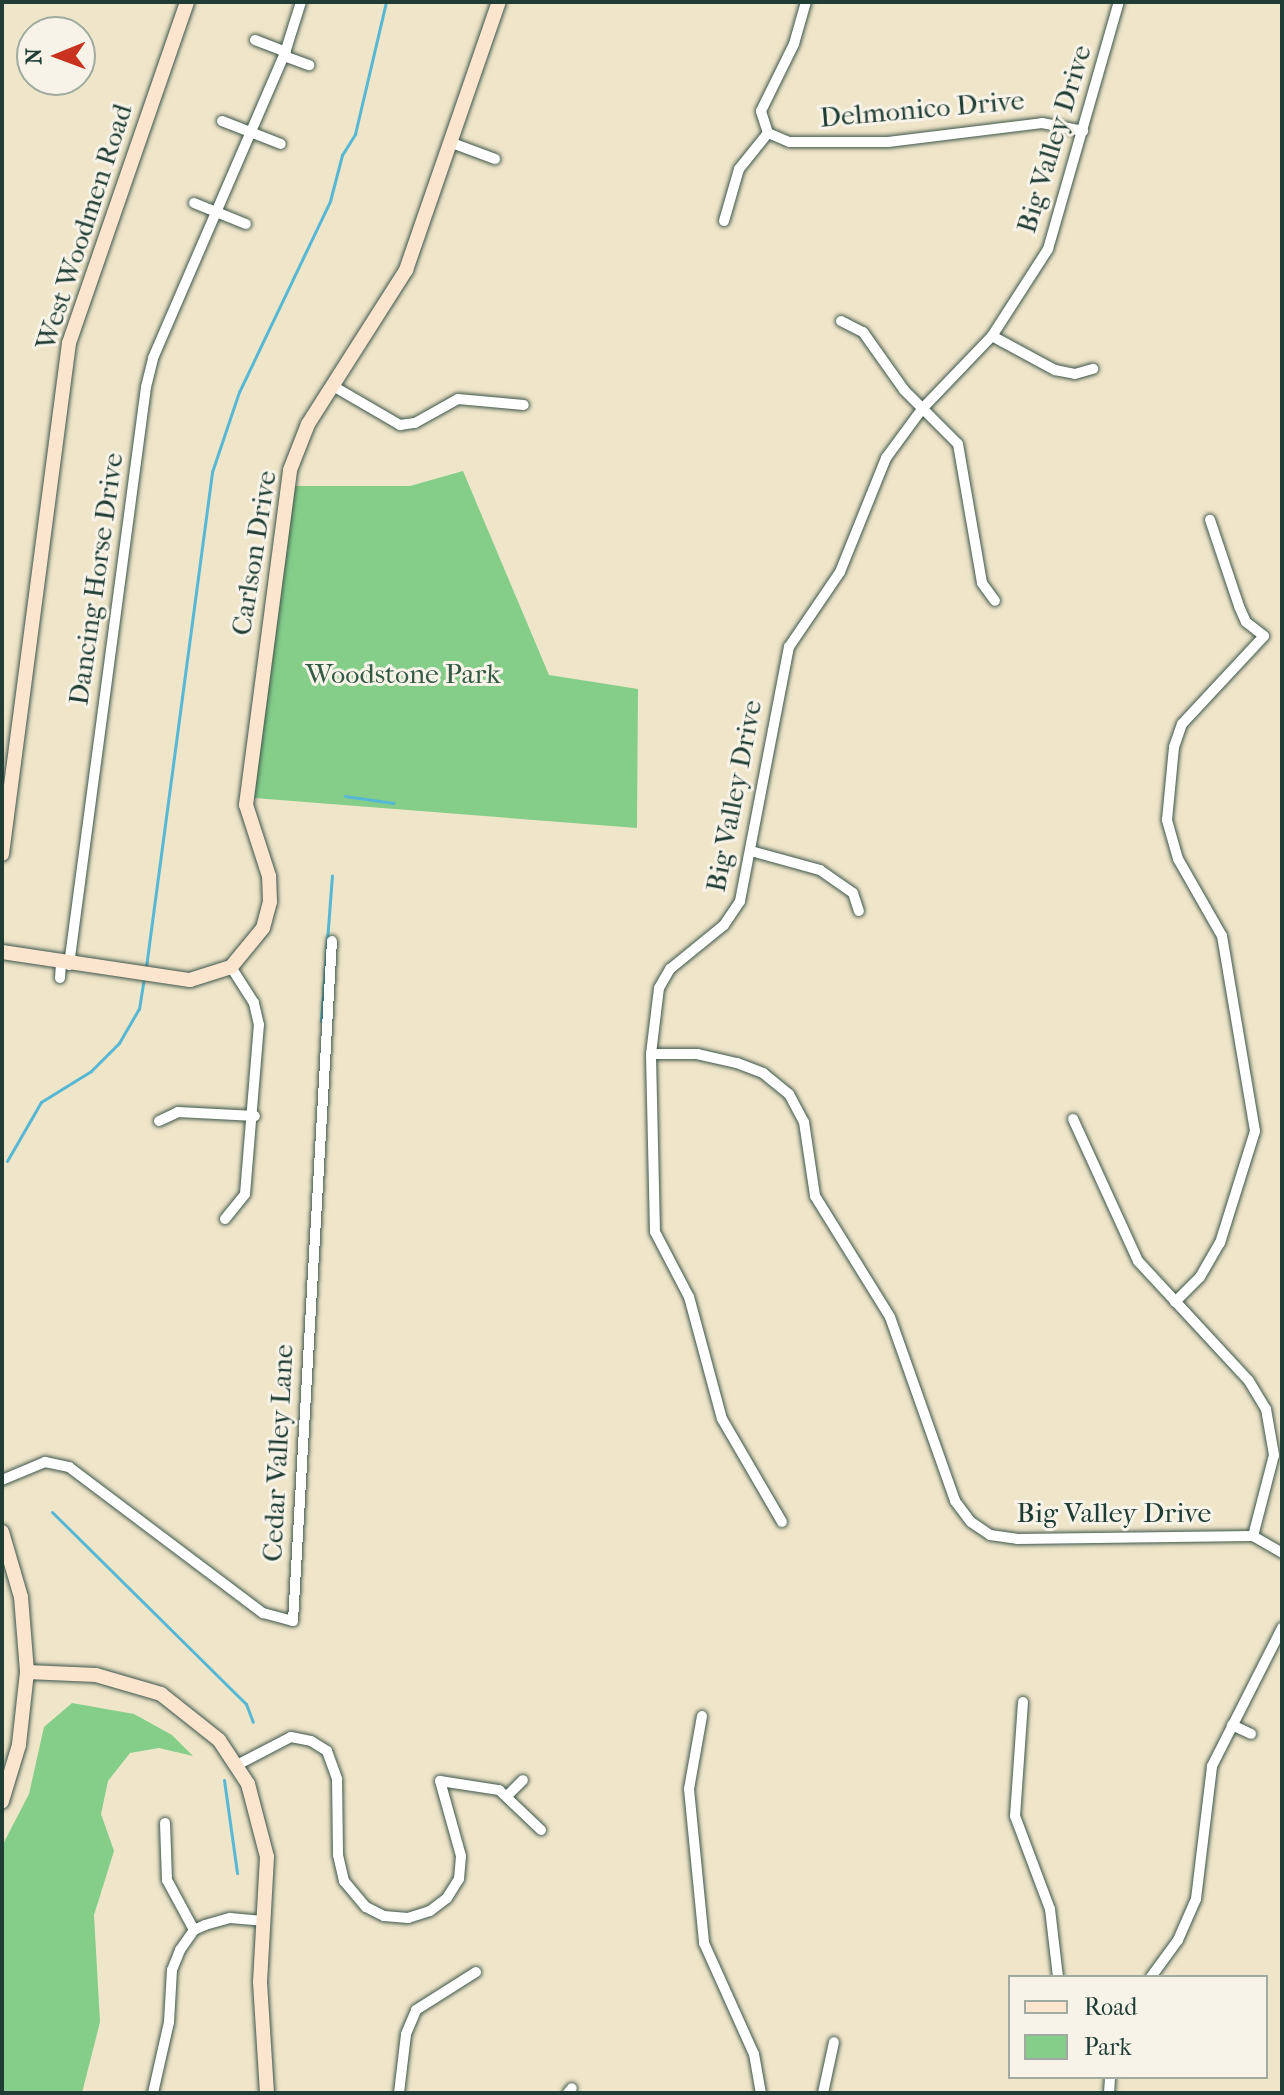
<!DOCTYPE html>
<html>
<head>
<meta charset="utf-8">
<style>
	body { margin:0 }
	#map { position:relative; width:1284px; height:2095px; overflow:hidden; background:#efe5c9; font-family:"IM FELL French Canon",serif }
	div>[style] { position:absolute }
	.green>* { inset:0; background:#84ce8a }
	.stream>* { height:3px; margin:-1.5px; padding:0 1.5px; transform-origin:1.5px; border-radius:1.5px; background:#56b8d4 }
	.roads { filter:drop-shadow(0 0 2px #3e564a) drop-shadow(0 0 2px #3e564a) }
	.street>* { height:10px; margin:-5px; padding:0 5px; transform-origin:5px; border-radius:5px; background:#fff }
	.secondary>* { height:14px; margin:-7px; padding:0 7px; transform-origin:7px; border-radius:7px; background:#fbe5cf }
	span { translate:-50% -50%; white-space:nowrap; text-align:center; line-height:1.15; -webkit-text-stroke:6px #f7f3e8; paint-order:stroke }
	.street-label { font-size:28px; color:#1f3d34 }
	.park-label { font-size:28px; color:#335a45 }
	.frame { position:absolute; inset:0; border:4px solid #1f3d34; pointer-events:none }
	.legend { position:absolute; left:1008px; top:1975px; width:260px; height:104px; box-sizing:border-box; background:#f7f3e8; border:2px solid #a1aaa0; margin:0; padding:10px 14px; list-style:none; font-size:24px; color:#1f3d34 }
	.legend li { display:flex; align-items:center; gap:16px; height:40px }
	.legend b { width:40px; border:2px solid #a1aaa0 }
	.north { position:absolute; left:16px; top:16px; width:80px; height:80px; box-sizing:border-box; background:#f7f3e8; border:2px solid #a1aaa0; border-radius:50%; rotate:269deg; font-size:22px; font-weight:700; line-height:32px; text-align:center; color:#1f3d34 }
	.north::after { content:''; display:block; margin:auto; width:28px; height:36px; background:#c8321e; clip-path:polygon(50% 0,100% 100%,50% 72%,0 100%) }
</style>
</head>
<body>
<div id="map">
	<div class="green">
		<i style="clip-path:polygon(463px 471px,549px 675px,638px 689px,637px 828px,254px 798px,295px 486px,410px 486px)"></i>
		<i style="clip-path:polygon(72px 1703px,134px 1714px,172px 1735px,193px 1756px,159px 1748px,130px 1753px,108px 1781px,101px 1814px,114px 1851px,94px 1915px,100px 2022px,82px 2093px,2px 2093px,2px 1846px,29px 1794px,44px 1727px)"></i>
	</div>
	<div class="stream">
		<i style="left:345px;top:796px;width:49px;rotate:8.3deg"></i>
		<i style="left:146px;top:967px;width:499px;rotate:-82.4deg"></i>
		<i style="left:212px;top:472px;width:84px;rotate:-71.4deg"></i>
		<i style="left:239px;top:392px;width:212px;rotate:-64.5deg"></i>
		<i style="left:330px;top:201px;width:48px;rotate:-75.4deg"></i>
		<i style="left:342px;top:155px;width:25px;rotate:-58deg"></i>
		<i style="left:355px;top:134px;width:136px;rotate:-76.8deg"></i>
		<i style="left:321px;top:1021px;width:146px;rotate:-85.7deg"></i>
		<i style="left:7px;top:1161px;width:68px;rotate:-60deg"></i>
		<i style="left:41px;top:1102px;width:59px;rotate:-31.8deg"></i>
		<i style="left:91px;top:1071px;width:40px;rotate:-45deg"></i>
		<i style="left:119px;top:1043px;width:39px;rotate:-60deg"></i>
		<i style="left:139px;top:1009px;width:31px;rotate:-81deg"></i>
		<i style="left:52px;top:1512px;width:273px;rotate:44.7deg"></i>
		<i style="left:246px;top:1704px;width:19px;rotate:69deg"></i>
		<i style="left:224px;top:1780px;width:94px;rotate:82deg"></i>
	</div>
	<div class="roads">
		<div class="street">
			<i style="left:255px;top:40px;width:33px;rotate:21deg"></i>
			<i style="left:284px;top:56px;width:27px;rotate:20deg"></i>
			<i style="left:222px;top:121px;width:63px;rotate:21.3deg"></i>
			<i style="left:768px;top:133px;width:23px;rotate:23deg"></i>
			<i style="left:789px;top:142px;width:99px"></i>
			<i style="left:888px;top:142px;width:155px;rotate:-7deg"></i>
			<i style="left:1042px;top:123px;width:42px;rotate:11deg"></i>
			<i style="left:452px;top:143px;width:46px;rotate:20.4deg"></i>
			<i style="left:194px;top:203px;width:56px;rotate:22deg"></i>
			<i style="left:724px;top:221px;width:54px;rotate:-73.9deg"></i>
			<i style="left:739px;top:169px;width:46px;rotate:-51.1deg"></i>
			<i style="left:768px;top:133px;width:23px;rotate:-108deg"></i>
			<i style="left:761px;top:111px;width:75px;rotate:-63.8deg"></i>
			<i style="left:794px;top:44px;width:44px;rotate:-74.1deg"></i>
			<i style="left:841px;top:321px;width:25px;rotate:27deg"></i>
			<i style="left:863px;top:332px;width:71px;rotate:54.7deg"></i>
			<i style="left:904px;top:390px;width:76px;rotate:45deg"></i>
			<i style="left:958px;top:444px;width:141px;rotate:80.2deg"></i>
			<i style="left:982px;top:583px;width:22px;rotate:54deg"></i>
			<i style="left:992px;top:336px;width:72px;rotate:28.4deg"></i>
			<i style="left:1055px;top:370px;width:20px;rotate:11deg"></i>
			<i style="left:1075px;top:374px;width:19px;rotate:-16deg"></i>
			<i style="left:333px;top:386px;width:78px;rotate:30.2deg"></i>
			<i style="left:400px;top:425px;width:15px;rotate:-8deg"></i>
			<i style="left:415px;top:423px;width:49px;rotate:-29.2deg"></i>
			<i style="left:458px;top:399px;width:66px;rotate:5.2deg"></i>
			<i style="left:751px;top:851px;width:72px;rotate:15.4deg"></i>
			<i style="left:820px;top:870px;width:40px;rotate:34.9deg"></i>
			<i style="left:853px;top:893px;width:19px;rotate:72deg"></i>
			<i style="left:69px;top:965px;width:583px;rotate:-82.41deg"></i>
			<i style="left:146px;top:387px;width:30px;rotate:-76deg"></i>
			<i style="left:153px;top:358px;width:329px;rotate:-66.6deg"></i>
			<i style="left:284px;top:56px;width:57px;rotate:-72.5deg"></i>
			<i style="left:60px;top:978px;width:14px;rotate:-86deg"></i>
			<i style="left:651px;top:1054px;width:46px"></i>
			<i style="left:697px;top:1054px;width:41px;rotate:12.7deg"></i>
			<i style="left:737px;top:1063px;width:28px;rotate:21deg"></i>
			<i style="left:763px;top:1073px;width:33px;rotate:39deg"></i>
			<i style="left:789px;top:1094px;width:32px;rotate:62deg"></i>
			<i style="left:804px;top:1122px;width:75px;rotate:81.5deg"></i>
			<i style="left:815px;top:1196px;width:142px;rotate:58.2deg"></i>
			<i style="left:890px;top:1317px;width:195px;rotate:70.5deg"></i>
			<i style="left:955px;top:1501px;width:26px;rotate:53deg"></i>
			<i style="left:971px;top:1522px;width:23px;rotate:34deg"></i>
			<i style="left:990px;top:1535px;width:27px;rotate:8deg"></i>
			<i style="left:1017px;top:1539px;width:236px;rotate:-0.7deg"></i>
			<i style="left:1253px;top:1536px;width:34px;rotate:30deg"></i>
			<i style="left:1073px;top:1119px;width:156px;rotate:65.4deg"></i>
			<i style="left:1138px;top:1261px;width:163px;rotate:47.2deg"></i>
			<i style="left:1249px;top:1381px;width:33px;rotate:59deg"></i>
			<i style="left:1266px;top:1409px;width:47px;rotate:80.1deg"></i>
			<i style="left:1274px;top:1455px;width:84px;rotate:104.5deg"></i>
			<i style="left:159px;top:1121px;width:21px;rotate:-25deg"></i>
			<i style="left:178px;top:1112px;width:77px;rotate:3deg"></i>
			<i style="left:225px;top:1219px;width:32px;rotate:-51deg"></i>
			<i style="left:245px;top:1194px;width:170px;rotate:-85.3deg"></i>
			<i style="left:259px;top:1025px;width:23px;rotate:-103deg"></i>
			<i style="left:254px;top:1003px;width:43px;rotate:-122.6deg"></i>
			<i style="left:1175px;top:1302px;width:35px;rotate:-45deg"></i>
			<i style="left:1200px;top:1277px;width:39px;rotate:-60deg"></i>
			<i style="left:1220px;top:1243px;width:117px;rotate:-72.6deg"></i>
			<i style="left:1255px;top:1131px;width:198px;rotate:-99.6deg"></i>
			<i style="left:1222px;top:936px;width:89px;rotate:-119.7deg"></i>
			<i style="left:1178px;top:859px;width:41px;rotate:-105.8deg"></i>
			<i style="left:1167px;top:820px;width:73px;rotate:-84.5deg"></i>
			<i style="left:1174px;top:747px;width:24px;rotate:-71deg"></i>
			<i style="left:1182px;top:724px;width:120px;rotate:-47deg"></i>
			<i style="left:1264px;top:636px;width:23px;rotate:-142deg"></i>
			<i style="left:1246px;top:622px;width:17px;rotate:-114deg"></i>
			<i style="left:1239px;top:606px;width:91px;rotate:-108.6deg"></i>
			<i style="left:2px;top:1480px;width:47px;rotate:-22.7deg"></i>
			<i style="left:45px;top:1462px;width:25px;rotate:12deg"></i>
			<i style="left:69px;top:1467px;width:243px;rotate:37deg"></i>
			<i style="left:263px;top:1613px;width:31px;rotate:15deg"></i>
			<i style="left:293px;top:1621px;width:681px;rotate:-86.72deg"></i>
			<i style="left:782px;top:1522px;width:119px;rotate:-120.2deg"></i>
			<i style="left:722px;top:1419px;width:126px;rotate:-105.1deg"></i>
			<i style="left:689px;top:1297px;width:73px;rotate:-117.6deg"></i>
			<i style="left:655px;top:1232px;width:178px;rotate:-91.3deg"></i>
			<i style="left:651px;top:1054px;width:66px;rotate:-83.1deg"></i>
			<i style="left:659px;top:988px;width:22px;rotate:-60deg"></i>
			<i style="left:670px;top:969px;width:70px;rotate:-39.2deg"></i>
			<i style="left:724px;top:925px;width:29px;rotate:-56deg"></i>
			<i style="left:740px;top:901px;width:259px;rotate:-79.1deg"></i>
			<i style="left:789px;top:647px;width:91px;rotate:-55.8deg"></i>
			<i style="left:840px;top:572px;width:123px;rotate:-68deg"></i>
			<i style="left:886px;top:458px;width:61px;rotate:-53.7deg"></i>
			<i style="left:922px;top:409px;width:101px;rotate:-46.2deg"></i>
			<i style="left:992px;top:336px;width:103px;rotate:-57.2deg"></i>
			<i style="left:1048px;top:249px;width:257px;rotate:-74deg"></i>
			<i style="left:1023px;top:1702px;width:114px;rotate:94deg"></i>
			<i style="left:1015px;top:1816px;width:99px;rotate:69.4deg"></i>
			<i style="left:1050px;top:1909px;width:68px;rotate:83.3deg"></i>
			<i style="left:702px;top:1716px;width:74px;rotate:100.1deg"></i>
			<i style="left:689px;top:1789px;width:155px;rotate:84.4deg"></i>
			<i style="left:704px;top:1943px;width:122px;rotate:65.8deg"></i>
			<i style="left:754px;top:2054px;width:40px;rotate:80deg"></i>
			<i style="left:1232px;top:1725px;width:21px;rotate:25deg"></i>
			<i style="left:237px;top:1765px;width:61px;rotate:-27.4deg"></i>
			<i style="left:291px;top:1737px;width:20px;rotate:11deg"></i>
			<i style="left:311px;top:1741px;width:19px;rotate:32deg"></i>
			<i style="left:327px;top:1751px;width:30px;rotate:70deg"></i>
			<i style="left:337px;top:1779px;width:76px;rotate:89.2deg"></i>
			<i style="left:338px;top:1855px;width:27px;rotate:77deg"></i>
			<i style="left:344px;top:1881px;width:34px;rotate:50deg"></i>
			<i style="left:366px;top:1907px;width:20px;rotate:27deg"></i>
			<i style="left:384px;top:1916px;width:24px;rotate:5deg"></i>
			<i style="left:408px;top:1918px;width:23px;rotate:-18deg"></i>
			<i style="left:430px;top:1911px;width:21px;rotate:-37deg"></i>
			<i style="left:447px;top:1898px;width:22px;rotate:-58deg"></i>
			<i style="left:459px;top:1879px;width:23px;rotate:-85deg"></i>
			<i style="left:461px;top:1856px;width:78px;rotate:-105.6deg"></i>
			<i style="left:440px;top:1781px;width:60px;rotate:8.7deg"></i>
			<i style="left:499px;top:1790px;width:58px;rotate:43.6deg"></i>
			<i style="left:508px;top:1795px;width:21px;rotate:-45deg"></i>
			<i style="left:165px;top:1823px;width:57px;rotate:88deg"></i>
			<i style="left:167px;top:1880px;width:57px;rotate:61.6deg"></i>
			<i style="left:1151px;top:1977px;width:46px;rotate:-53.9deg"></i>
			<i style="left:1178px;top:1940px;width:45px;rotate:-66.3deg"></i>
			<i style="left:1196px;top:1899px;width:134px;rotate:-83.1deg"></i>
			<i style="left:1212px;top:1766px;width:155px;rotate:-63.1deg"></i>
			<i style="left:153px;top:2093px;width:73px;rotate:-77.3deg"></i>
			<i style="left:169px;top:2022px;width:52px;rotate:-86.7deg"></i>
			<i style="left:172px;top:1970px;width:22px;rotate:-68deg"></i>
			<i style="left:180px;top:1950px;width:24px;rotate:-55deg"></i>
			<i style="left:194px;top:1930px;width:12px;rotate:-24deg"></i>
			<i style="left:205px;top:1925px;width:26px;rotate:-16deg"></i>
			<i style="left:230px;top:1918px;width:33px;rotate:5deg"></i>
			<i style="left:399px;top:2093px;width:59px;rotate:-83.2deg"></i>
			<i style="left:406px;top:2034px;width:26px;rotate:-67deg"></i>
			<i style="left:416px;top:2010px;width:71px;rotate:-32.3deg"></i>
			<i style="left:568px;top:2093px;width:6px;rotate:-51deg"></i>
			<i style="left:823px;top:2093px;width:52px;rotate:-77.8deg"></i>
			<i style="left:1109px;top:2093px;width:16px;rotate:-86deg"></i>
		</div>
		<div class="secondary">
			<i style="left:2px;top:854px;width:515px;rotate:-82.53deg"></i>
			<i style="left:69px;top:343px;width:361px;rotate:-70.9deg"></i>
			<i style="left:2px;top:952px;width:190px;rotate:8.5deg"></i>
			<i style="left:190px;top:980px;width:43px;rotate:-17.6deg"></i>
			<i style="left:231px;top:967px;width:50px;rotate:-50.6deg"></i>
			<i style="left:263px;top:928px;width:27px;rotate:-75deg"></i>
			<i style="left:270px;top:902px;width:26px;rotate:-92deg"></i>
			<i style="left:269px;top:876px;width:75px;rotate:-107.9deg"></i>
			<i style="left:246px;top:805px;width:338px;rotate:-82.5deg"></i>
			<i style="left:290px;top:470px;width:49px;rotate:-68.6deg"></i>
			<i style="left:308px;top:424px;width:183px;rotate:-57.5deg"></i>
			<i style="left:406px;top:270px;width:284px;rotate:-70.9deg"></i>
			<i style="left:2px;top:1532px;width:68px;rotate:73.7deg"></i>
			<i style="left:21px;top:1597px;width:75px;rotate:85.4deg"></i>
			<i style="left:27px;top:1672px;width:73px;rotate:96.3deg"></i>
			<i style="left:19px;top:1745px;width:59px;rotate:106.9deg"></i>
			<i style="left:27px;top:1672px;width:69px;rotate:2.5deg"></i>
			<i style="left:96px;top:1675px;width:68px;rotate:16.3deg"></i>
			<i style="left:161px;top:1694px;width:74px;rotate:38.4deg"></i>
			<i style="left:219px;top:1740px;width:53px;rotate:56.6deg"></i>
			<i style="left:248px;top:1784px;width:75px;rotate:75.4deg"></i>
			<i style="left:267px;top:1857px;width:125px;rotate:93.2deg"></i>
			<i style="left:260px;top:1982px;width:111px;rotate:86.4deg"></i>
		</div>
	</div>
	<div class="street-label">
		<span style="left:922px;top:109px;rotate:-5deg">Delmonico Drive</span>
		<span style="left:1054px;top:139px;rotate:-73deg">Big Valley Drive</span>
		<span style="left:84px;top:227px;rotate:-72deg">West Woodmen Road</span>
		<span style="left:254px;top:553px;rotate:-81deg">Carlson Drive</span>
		<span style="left:96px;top:579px;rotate:-82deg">Dancing Horse Drive</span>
		<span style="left:734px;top:796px;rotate:-79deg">Big Valley Drive</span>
		<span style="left:278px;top:1453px;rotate:-87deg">Cedar Valley Lane</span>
		<span style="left:1114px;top:1513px">Big Valley Drive</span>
	</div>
	<div class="park-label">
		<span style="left:403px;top:674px">Woodstone Park</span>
	</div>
	<div class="frame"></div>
	<ul class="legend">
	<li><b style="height:10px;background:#fbe5cf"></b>Road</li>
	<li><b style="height:22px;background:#84ce8a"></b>Park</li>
	</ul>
	<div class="north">N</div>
</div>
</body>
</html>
